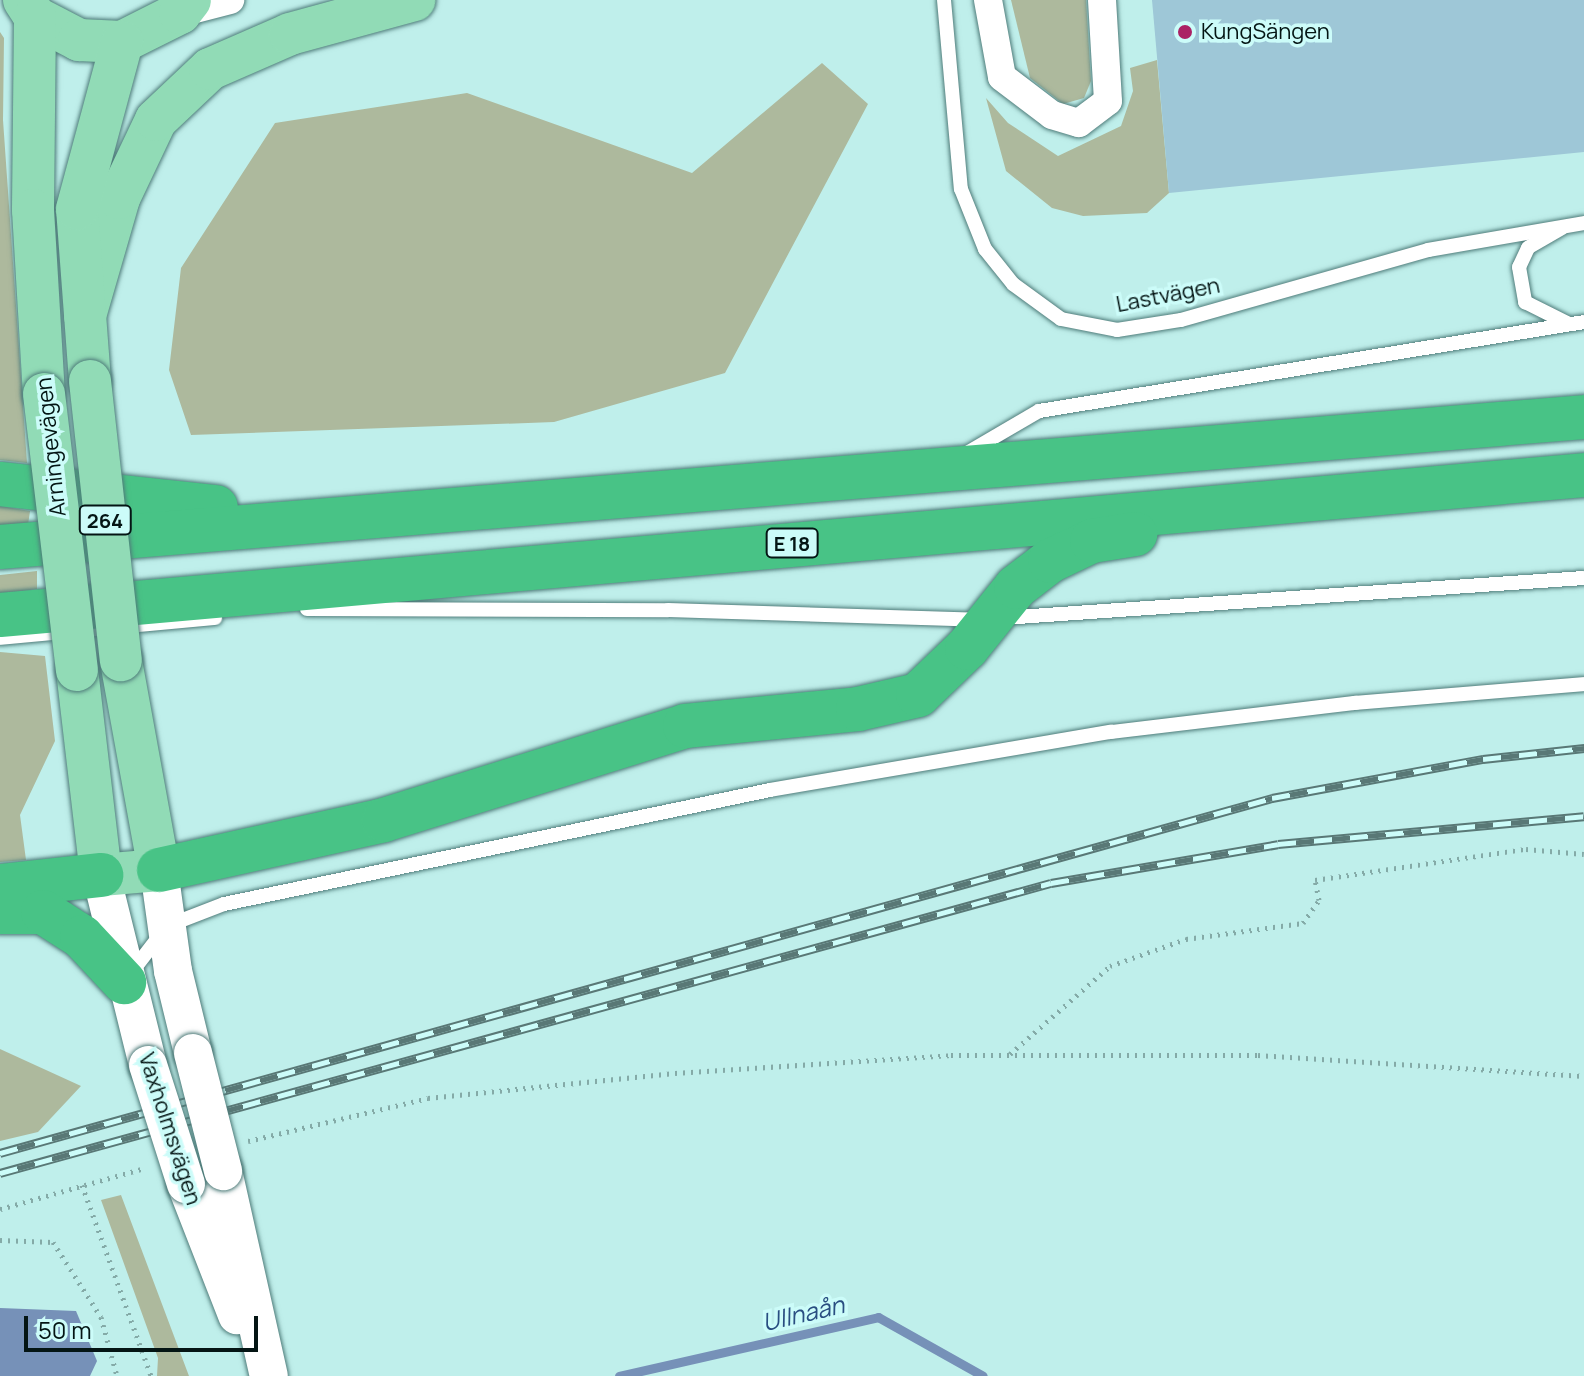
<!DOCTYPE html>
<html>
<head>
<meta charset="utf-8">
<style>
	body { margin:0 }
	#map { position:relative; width:1584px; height:1376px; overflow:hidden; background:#bfefeb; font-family:Manrope,sans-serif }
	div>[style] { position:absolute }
	.green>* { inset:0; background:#adb99d }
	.water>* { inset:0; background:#7691b8 }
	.stream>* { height:9px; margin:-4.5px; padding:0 4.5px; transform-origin:4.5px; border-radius:4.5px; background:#7691b8 }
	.building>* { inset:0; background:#9ec7d7 }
	.path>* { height:5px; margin-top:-2.5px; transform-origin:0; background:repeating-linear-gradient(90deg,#84aaa7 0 2px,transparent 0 8px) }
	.roads { filter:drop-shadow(0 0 2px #4f7c7a) drop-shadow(0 0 2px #4f7c7a) }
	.lane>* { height:14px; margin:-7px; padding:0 7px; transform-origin:7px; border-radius:7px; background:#fff }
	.street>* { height:28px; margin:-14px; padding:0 14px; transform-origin:14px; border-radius:14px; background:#fff }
	.secondary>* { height:38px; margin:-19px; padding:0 19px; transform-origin:19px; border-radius:19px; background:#fff }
	.primary>* { height:42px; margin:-21px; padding:0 21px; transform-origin:21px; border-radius:21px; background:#91dbb6 }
	.highway>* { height:44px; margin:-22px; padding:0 22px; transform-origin:22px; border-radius:22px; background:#48c386 }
	.rail>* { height:9px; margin-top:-4.5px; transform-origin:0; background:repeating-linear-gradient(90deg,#ccfcf9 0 18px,#597876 0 36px); box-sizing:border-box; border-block:2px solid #597876 }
	.bridges { filter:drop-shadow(0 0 2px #4f7c7a) drop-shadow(0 0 2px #4f7c7a) }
	.secondary-bridge>* { height:38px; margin:-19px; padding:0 19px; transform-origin:19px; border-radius:19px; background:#fff }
	.primary-bridge>* { height:42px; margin:-21px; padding:0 21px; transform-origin:21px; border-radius:21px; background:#91dbb6 }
	.dots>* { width:22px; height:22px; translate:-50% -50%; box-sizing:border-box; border:4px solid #ccfcf9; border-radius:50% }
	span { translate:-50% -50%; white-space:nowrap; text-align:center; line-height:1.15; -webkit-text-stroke:7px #ccfcf9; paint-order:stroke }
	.shield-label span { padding:2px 6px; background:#ccfcf9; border:2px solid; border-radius:6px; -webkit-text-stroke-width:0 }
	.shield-label { font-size:20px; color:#041514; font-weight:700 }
	.poi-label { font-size:22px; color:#041514 }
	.left { translate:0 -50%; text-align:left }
	.street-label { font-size:22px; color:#041514 }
	.water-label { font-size:24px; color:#294e81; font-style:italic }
	.scale { position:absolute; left:24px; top:1316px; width:234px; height:36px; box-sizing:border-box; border:4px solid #041514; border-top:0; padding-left:10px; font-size:24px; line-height:28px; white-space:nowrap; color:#041514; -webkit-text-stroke:6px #ccfcf9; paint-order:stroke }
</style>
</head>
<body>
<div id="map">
	<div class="green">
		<i style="clip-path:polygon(1011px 0,1086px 0,1091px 81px,1084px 98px,1063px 104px,1030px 78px)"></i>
		<i style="clip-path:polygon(0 32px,4px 38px,3px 120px,27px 463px,0 460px)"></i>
		<i style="clip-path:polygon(1157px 60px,1169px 193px,1147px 213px,1083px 216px,1052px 208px,1006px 171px,986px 98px,1008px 123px,1058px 156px,1121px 126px,1133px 91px,1130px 68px)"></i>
		<i style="clip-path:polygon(822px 63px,868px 104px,725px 373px,554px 422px,191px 435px,169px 370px,181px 268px,275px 123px,467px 93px,692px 173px)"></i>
		<i style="clip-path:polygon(0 506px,30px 511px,28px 525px,0 528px)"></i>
		<i style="clip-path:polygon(37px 571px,37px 589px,0 594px,0 575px)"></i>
		<i style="clip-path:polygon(0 652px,45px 656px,55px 741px,20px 815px,26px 860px,0 862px)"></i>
		<i style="clip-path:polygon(0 1049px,81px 1086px,38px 1132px,0 1141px)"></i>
		<i style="clip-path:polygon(121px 1195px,189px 1376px,157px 1376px,158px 1358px,101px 1200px)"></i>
	</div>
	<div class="water">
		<i style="clip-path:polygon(0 1308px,76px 1311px,97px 1361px,90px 1376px,0 1376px)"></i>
	</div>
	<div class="stream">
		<i style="left:619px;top:1376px;width:266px;rotate:-12.8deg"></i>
		<i style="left:878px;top:1317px;width:120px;rotate:29.3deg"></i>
	</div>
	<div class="building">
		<i style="clip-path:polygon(1152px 0,1584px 0,1584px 152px,1169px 193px)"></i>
	</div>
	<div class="path">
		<i style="left:1010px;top:1054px;width:133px;rotate:-41.3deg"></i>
		<i style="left:1110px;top:966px;width:81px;rotate:-19.6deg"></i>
		<i style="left:1186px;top:939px;width:118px;rotate:-7.8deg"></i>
		<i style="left:1303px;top:923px;width:28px;rotate:-55deg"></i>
		<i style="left:1319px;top:900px;width:20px;rotate:-101deg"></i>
		<i style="left:1315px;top:880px;width:213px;rotate:-8.4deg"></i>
		<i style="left:1526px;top:849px;width:58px;rotate:4.9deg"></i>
		<i style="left:248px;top:1141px;width:185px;rotate:-13.4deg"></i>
		<i style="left:428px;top:1098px;width:248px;rotate:-5.8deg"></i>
		<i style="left:675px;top:1073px;width:277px;rotate:-3.7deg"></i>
		<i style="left:951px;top:1055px;width:307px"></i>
		<i style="left:1258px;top:1055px;width:327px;rotate:3.7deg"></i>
		<i style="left:82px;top:1185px;width:203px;rotate:70.1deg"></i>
		<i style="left:0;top:1209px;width:151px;rotate:-15.8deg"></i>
		<i style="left:0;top:1240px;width:53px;rotate:2.2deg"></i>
		<i style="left:53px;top:1242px;width:89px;rotate:57.4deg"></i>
		<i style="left:101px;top:1317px;width:61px;rotate:74.8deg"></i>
	</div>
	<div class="roads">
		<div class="lane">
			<i style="left:944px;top:0;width:190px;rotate:84.9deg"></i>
			<i style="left:961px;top:189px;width:65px;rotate:68.2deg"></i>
			<i style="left:985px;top:249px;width:45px;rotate:51.3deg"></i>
			<i style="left:1013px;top:284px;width:59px;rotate:36.1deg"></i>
			<i style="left:1061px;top:319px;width:57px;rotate:11.1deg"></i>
			<i style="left:1117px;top:330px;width:65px;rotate:-8.9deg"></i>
			<i style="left:1181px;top:320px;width:257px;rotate:-15.8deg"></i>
			<i style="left:1428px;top:250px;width:158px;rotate:-9.8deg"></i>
			<i style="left:1562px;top:228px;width:39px;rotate:150deg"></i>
			<i style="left:1528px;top:248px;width:21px;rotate:115deg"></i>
			<i style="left:1519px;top:267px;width:36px;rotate:80deg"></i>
			<i style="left:1525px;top:302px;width:47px;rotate:26.6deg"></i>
			<i style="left:967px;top:453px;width:83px;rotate:-30.3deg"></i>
			<i style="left:1039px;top:411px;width:552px;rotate:-9.27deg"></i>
			<i style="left:307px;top:609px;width:361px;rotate:0.2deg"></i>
			<i style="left:668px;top:610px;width:310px;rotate:1.8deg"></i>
			<i style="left:1003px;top:618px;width:582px;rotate:-3.94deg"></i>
			<i style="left:0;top:638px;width:216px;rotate:-5.3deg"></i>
			<i style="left:131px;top:973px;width:59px;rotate:-52.5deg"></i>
			<i style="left:167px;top:926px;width:61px;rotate:-21.1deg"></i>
			<i style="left:224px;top:904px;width:558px;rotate:-11.79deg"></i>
			<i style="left:770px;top:790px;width:346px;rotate:-9.7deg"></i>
			<i style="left:1111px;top:732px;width:246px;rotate:-6.8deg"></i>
			<i style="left:1355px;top:703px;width:230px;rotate:-4.7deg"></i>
		</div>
		<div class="street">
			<i style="left:988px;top:0;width:78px;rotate:79.7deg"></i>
			<i style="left:1002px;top:77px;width:63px;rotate:37.2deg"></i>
			<i style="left:1052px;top:115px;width:28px;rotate:17deg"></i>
			<i style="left:1079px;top:123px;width:36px;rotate:-37deg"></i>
			<i style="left:1108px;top:101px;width:101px;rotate:-93.4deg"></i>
			<i style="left:180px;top:13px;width:52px;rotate:-14.6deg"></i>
		</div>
		<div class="secondary">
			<i style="left:159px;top:870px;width:102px;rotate:82.1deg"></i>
			<i style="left:173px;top:971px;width:84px;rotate:76.3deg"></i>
			<i style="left:101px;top:875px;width:196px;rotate:76.1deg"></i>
			<i style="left:223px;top:1171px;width:210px;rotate:77.4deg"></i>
			<i style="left:186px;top:1184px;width:141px;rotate:68.7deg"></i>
		</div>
		<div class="primary">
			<i style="left:24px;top:0;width:20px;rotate:57deg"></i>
			<i style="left:35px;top:17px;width:50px;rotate:27.6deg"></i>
			<i style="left:79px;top:40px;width:43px;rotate:2.7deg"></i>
			<i style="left:122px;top:42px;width:65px;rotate:-26.6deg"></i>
			<i style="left:180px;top:13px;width:16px;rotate:-52deg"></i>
			<i style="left:35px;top:17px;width:193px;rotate:90.6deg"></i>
			<i style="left:33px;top:210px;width:184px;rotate:86.6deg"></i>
			<i style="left:85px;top:316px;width:123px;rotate:-73.9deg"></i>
			<i style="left:119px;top:198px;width:86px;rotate:-64.6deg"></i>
			<i style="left:156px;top:120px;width:74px;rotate:-43.4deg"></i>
			<i style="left:210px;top:69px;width:87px;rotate:-23.6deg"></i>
			<i style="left:290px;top:34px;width:129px;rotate:-15.3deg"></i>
			<i style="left:90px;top:381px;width:172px;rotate:-94.3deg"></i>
			<i style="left:77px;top:209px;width:173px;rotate:-74.9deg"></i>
			<i style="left:77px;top:670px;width:206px;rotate:83.3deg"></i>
			<i style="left:101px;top:875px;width:58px;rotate:-4.9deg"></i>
			<i style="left:159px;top:870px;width:213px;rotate:-100.3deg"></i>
		</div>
		<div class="highway">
			<i style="left:0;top:484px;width:217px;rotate:6.1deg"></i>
			<i style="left:0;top:547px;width:1589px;rotate:-4.69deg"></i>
			<i style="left:0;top:615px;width:1590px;rotate:-5.05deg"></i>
			<i style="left:159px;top:870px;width:230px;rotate:-12.5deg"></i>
			<i style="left:384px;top:820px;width:315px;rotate:-17.3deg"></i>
			<i style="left:685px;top:726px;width:174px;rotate:-5.6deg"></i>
			<i style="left:858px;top:709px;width:62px;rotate:-13.1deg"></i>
			<i style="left:918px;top:695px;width:68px;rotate:-43.8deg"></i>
			<i style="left:967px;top:648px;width:78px;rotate:-51.2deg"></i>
			<i style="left:1016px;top:587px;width:43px;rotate:-37.4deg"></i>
			<i style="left:1050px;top:561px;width:47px;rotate:-25.5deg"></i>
			<i style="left:1092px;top:541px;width:44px;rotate:-9.2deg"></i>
			<i style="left:0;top:886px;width:102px;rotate:-6.2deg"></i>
			<i style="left:0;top:912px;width:43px"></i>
			<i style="left:43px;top:912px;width:46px;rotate:32.7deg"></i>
			<i style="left:82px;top:937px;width:62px;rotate:47deg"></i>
		</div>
	</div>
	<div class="rail">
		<i style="left:0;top:1153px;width:1321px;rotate:-15.59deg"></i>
		<i style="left:1272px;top:798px;width:215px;rotate:-10.5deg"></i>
		<i style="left:1483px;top:759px;width:102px;rotate:-6.2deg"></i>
		<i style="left:0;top:1173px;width:1090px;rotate:-15.43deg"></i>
		<i style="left:1051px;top:883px;width:230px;rotate:-9.7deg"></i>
		<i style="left:1278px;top:844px;width:307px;rotate:-5.2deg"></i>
	</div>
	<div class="bridges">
		<div class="secondary-bridge">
			<i style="left:193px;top:1053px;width:122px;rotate:75.7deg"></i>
			<i style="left:148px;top:1065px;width:125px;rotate:72.3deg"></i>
		</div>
		<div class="primary-bridge">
			<i style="left:90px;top:381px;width:281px;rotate:83.7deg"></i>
			<i style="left:44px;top:394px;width:278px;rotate:83.2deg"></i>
		</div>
	</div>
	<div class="dots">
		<i style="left:1185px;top:32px;background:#ab2265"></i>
	</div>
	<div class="shield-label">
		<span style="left:105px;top:520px">264</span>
		<span style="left:792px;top:543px">E 18</span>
	</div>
	<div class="poi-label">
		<span class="left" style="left:1201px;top:32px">KungSängen</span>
	</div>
	<div class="street-label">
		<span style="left:1168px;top:295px;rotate:-11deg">Lastvägen</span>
		<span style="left:51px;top:447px;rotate:-96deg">Arningevägen</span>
		<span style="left:170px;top:1129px;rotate:72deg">Vaxholmsvägen</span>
	</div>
	<div class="water-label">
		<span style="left:803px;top:1313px;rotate:-13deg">Ullnaån</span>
	</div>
	<div class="scale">50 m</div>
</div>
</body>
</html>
